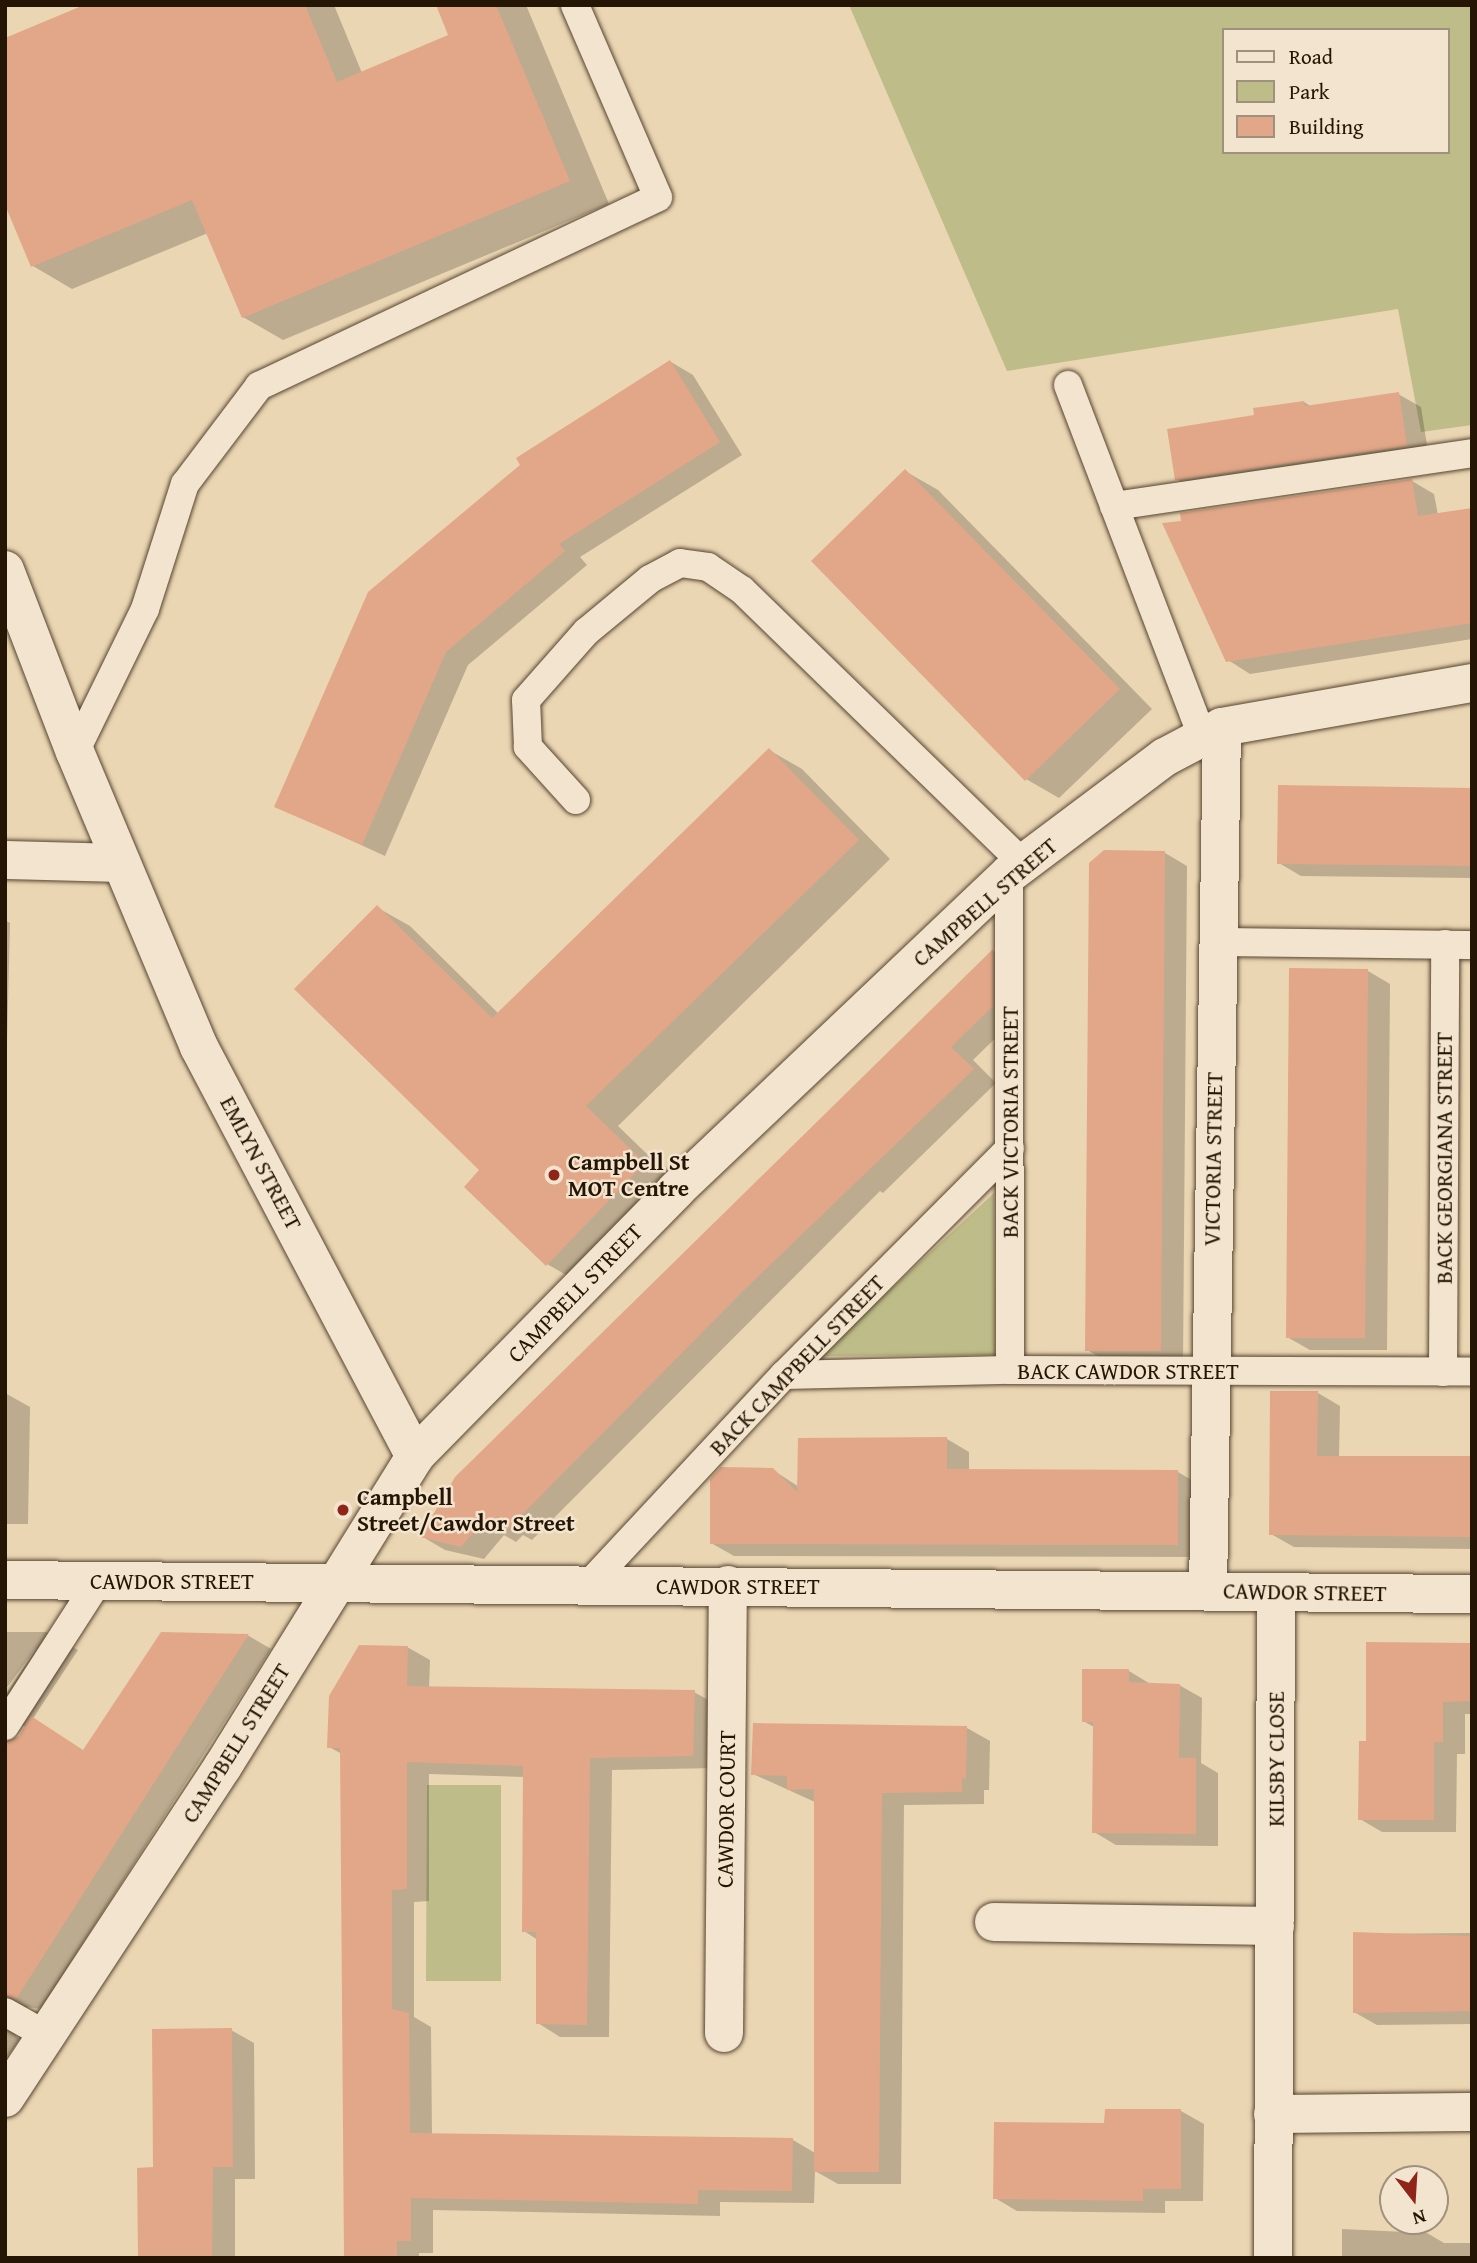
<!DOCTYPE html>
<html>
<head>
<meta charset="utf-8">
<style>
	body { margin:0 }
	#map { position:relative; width:1477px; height:2263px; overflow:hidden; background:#ebd6b3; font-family:"Gentium Book Plus",serif }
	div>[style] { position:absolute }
	.green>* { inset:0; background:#bebc88 }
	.shadow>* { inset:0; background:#0003 }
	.building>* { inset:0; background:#e2a789 }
	.roads { filter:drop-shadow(0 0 2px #564530) drop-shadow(0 0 2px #564530) }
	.service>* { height:28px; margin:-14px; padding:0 14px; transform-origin:14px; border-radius:14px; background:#f2e4ce }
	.minor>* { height:38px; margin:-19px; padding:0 19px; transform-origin:19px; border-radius:19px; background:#f2e4ce }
	.tertiary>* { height:38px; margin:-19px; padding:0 19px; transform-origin:19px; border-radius:19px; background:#f2e4ce }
	.dots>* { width:19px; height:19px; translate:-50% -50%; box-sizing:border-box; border:4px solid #f2e4ce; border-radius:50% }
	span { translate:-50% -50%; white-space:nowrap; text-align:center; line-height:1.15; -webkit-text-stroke:5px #f2e4ce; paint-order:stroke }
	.street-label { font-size:23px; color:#251504 }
	.poi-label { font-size:23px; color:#251504; font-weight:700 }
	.left { translate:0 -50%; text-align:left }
	.frame { position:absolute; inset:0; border:7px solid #251504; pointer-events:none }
	.legend { position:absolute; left:1222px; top:28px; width:228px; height:126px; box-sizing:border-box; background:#f2e4ce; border:2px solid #a0917d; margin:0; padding:9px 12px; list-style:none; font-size:21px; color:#251504 }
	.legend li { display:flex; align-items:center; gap:14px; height:35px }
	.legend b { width:35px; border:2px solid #a0917d }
	.north { position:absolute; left:1379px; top:2165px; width:70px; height:70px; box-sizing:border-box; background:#f2e4ce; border:2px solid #a0917d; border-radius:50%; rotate:163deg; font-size:19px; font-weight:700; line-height:28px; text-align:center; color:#251504 }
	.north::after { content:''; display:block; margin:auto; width:24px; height:32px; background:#8f2418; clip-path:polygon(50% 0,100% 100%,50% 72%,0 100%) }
</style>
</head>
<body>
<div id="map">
	<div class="green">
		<i style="clip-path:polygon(evenodd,849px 5px,1472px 5px,1472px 425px,1421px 432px,1398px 309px,1007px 371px,849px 5px,1223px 30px,1447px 30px,1447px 152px,1223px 152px,1223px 30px)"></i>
		<i style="clip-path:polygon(994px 1193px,995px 1355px,819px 1356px)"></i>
		<i style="clip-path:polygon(427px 1785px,501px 1785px,501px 1981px,426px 1981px)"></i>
	</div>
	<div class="shadow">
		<i style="clip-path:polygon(89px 5px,334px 5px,362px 73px,450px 36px,437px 5px,526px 5px,609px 204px,283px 340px,243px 317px,208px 233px,72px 289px,33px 266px)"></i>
		<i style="clip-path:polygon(671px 362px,693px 375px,742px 455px,580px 557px,587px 565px,468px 665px,385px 856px,276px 806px)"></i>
		<i style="clip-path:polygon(1398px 394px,1421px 407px,1429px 458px,1199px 492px,1176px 479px,1304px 402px,1312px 407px)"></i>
		<i style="clip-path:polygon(905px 471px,938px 490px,1152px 709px,1059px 798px,1026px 779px)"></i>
		<i style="clip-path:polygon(1412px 481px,1434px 494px,1438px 515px,1472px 510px,1472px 639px,1250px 674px,1228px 660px)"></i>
		<i style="clip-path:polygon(769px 750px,802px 769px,890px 859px,618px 1126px,677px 1183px,580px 1283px,547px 1264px,482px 1170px,378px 908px,410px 926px,499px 1014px)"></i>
		<i style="clip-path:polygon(1472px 789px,1472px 878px,1301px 876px,1279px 863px)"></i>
		<i style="clip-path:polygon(1165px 853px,1187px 866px,1183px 1363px,1110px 1363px,1087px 1350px)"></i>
		<i style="clip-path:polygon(5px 920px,10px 923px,5px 1124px)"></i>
		<i style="clip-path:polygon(993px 951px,1015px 964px,1015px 1019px,973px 1060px,996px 1083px,883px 1193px,880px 1191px,532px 1540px,523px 1535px,516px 1542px,504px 1535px,484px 1559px,445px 1550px,423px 1537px)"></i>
		<i style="clip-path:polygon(1368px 971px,1390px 984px,1387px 1350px,1310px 1350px,1287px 1337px)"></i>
		<i style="clip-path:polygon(5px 1393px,30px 1407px,28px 1524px,5px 1524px)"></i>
		<i style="clip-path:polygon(1318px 1393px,1340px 1406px,1339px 1458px,1472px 1458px,1472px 1549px,1294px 1547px,1271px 1534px)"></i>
		<i style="clip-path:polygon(947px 1439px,969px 1452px,969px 1471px,1178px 1472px,1200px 1485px,1200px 1557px,734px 1556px,711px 1543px,773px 1470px,799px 1487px)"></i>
		<i style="clip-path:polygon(5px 1632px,46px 1632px,78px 1650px,28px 1726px,5px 1726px,5px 1696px,37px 1647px,5px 1690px)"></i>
		<i style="clip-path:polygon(162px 1634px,249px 1636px,271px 1649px,41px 2009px,28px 2007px,13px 2016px,10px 2027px,19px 2040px,5px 2060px,5px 1828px,84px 1751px)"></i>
		<i style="clip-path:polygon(1472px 1644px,1472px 1714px,1465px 1714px,1465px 1754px,1457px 1754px,1456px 1832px,1382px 1832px,1360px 1819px,1367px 1743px)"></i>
		<i style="clip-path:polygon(407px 1647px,430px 1660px,429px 1689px,694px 1692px,717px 1705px,716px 1768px,612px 1770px,609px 2037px,560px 2037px,538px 2023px,538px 1940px,524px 1931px,524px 1777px,429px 1774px,429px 1901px,414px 1902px,414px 2017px,431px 2027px,432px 2135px,793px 2140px,815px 2153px,815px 1802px,753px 1774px,754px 1725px,967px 1728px,990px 1741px,989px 1790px,984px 1790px,984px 1804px,904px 1805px,901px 2184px,838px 2184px,815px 2171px,814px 2203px,720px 2202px,720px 2216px,433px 2210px,433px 2253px,419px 2253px,419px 2258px,345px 2258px,342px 1754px,329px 1747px)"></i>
		<i style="clip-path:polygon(1129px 1671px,1152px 1685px,1179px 1685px,1202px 1698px,1201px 1763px,1218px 1773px,1218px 1846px,1116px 1845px,1094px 1832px,1094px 1727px,1083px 1721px)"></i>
		<i style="clip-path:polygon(1472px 1933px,1472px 2024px,1377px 2025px,1354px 2012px,1355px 1934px)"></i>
		<i style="clip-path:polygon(231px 2030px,254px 2043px,255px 2179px,235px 2179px,235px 2258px,139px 2258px,155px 2169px)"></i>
		<i style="clip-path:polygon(1106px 2111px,1181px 2111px,1204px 2124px,1203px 2201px,1165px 2201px,1165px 2213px,1017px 2211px,995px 2198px,1106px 2125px)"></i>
		<i style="clip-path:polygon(1342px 2229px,1427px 2233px,1444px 2243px,1472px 2243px,1472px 2258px,1342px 2258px)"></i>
	</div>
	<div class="building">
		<i style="clip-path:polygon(84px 5px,305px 5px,337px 82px,448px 35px,436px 5px,496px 5px,570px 181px,242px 318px,192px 200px,31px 267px,5px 205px,5px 38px)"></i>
		<i style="clip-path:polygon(670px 360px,720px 442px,559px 544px,565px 551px,446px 652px,362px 845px,274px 807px,368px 592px,520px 465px,516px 458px)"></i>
		<i style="clip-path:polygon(1399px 392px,1407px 446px,1175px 480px,1167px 429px,1254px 415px,1253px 408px,1304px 401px,1305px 406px)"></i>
		<i style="clip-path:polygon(905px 469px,1120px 689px,1025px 781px,811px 561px)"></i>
		<i style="clip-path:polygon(1412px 479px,1418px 516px,1472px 508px,1472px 623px,1226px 662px,1162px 523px,1181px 521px,1180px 513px)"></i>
		<i style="clip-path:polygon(769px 748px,859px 840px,586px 1106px,645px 1163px,546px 1266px,464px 1187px,479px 1170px,294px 989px,377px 905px,492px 1018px)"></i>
		<i style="clip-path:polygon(1278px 785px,1472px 788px,1472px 866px,1277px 864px)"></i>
		<i style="clip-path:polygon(1104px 850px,1165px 851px,1161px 1351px,1085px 1351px,1089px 863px)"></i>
		<i style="clip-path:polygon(993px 949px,993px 1006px,951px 1047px,974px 1069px,745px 1289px,508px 1529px,501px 1522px,493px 1530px,483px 1521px,461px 1547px,420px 1537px,455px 1477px)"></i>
		<i style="clip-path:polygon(1289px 968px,1368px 969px,1365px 1338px,1286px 1338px)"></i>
		<i style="clip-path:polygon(1270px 1391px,1318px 1391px,1317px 1456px,1472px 1456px,1472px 1537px,1269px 1535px)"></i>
		<i style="clip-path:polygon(947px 1437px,947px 1469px,1178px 1470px,1178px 1545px,710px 1544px,710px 1479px,721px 1467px,773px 1468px,797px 1492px,798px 1438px)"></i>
		<i style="clip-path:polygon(161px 1632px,249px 1634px,16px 1999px,5px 1995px,5px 1742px,19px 1736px,31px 1716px,83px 1750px)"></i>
		<i style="clip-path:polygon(1366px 1642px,1472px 1643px,1472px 1701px,1443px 1702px,1443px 1742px,1434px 1742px,1434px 1820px,1358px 1820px,1359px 1741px,1366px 1741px)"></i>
		<i style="clip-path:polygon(359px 1645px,408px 1646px,407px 1686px,695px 1690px,693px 1756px,590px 1758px,587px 2025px,536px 2024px,536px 1932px,522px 1932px,523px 1766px,407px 1762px,407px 1889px,392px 1890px,392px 2009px,409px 2013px,410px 2133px,793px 2138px,792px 2191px,698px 2190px,698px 2204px,411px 2198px,411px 2241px,397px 2241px,397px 2258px,344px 2258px,340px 1748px,327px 1748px,329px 1696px)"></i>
		<i style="clip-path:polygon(1082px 1669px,1129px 1669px,1129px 1682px,1180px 1684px,1179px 1758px,1196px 1758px,1196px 1834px,1092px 1833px,1093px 1722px,1082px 1722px)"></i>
		<i style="clip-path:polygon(753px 1723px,967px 1726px,966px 1779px,962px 1778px,962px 1792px,882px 1793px,879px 2172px,814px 2172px,814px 1789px,787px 1790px,787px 1776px,751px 1775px)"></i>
		<i style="clip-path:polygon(1353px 1932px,1472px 1936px,1472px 2011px,1353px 2013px)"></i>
		<i style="clip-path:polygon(232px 2028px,233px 2167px,213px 2167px,212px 2258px,138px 2258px,137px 2168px,153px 2167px,152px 2029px)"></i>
		<i style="clip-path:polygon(1105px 2109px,1181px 2109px,1181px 2189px,1143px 2189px,1143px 2201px,993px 2199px,994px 2122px,1104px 2123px)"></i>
	</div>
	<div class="roads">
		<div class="service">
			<i style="left:1068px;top:385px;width:375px;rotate:69.1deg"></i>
			<i style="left:1114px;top:506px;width:362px;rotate:-8.4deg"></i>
			<i style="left:75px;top:752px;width:159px;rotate:-63.9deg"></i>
			<i style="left:145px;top:609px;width:131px;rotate:-72.3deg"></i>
			<i style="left:185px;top:484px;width:123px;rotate:-52.9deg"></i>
			<i style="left:259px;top:386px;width:441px;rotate:-25.3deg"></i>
			<i style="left:658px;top:197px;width:209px;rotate:-113.4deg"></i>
			<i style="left:576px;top:800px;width:72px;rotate:-132.2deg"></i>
			<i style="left:528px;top:747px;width:47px;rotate:-92.4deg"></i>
			<i style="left:526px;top:700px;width:91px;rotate:-48.6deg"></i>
			<i style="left:586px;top:632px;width:83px;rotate:-39.6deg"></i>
			<i style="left:650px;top:579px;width:34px;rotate:-28deg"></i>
			<i style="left:680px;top:563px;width:28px;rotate:8deg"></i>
			<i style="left:708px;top:567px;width:41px;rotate:34.1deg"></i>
			<i style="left:742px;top:590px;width:392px;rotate:44.2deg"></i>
			<i style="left:1009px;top:874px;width:496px;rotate:89.9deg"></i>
			<i style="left:1216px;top:942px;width:256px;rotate:0.7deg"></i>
			<i style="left:1443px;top:1372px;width:428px;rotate:-89.7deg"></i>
			<i style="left:784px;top:1375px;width:226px;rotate:-1.3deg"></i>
			<i style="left:1010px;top:1370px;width:462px;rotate:0.2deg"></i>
			<i style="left:588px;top:1585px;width:287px;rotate:-47deg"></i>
			<i style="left:784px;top:1375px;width:320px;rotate:-45.1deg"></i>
			<i style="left:5px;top:1726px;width:174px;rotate:-57.2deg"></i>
			<i style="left:5px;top:2012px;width:47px;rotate:29.3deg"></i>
		</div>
		<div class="minor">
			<i style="left:5px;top:570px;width:195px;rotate:69deg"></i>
			<i style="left:75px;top:752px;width:320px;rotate:67.2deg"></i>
			<i style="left:199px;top:1047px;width:463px;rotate:62.2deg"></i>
			<i style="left:5px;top:860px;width:116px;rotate:1.5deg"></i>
			<i style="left:5px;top:1580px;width:1467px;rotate:0.55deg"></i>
			<i style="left:1208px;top:1591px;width:864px;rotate:-89.07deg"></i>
			<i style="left:994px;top:1922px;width:281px;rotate:0.8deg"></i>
			<i style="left:724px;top:2033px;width:448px;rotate:-89.5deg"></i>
			<i style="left:1273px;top:2114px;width:199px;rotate:-0.6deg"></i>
			<i style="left:1273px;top:2258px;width:666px;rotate:-89.74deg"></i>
		</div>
		<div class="tertiary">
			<i style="left:5px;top:2098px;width:397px;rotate:-56.7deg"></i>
			<i style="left:223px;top:1766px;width:365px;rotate:-58.2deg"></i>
			<i style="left:415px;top:1456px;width:373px;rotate:-45.5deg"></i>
			<i style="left:676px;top:1190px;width:459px;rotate:-43.5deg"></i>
			<i style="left:1009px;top:874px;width:195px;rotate:-36.9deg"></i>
			<i style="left:1165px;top:757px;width:64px;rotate:-27.8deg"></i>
			<i style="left:1222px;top:727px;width:254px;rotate:-10deg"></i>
		</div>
	</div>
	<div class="dots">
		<i style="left:554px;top:1175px;background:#8f2418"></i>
		<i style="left:343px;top:1510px;background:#8f2418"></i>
	</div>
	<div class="street-label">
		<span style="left:985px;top:902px;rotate:-41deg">CAMPBELL STREET</span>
		<span style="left:1010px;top:1122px;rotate:-90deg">BACK VICTORIA STREET</span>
		<span style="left:1444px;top:1158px;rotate:-90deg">BACK GEORGIANA STREET</span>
		<span style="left:1213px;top:1159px;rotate:-89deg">VICTORIA STREET</span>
		<span style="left:261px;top:1163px;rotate:62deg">EMLYN STREET</span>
		<span style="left:575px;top:1293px;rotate:-46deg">CAMPBELL STREET</span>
		<span style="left:797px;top:1365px;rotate:-46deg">BACK CAMPBELL STREET</span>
		<span style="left:1128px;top:1371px">BACK CAWDOR STREET</span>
		<span style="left:172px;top:1581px">CAWDOR STREET</span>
		<span style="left:738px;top:1586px">CAWDOR STREET</span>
		<span style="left:1305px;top:1592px;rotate:1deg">CAWDOR STREET</span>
		<span style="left:236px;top:1743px;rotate:-58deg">CAMPBELL STREET</span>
		<span style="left:1276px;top:1759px;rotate:-90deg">KILSBY CLOSE</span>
		<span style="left:726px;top:1809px;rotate:-89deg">CAWDOR COURT</span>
	</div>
	<div class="poi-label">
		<span class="left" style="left:568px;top:1175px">Campbell St<br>MOT Centre</span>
		<span class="left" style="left:357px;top:1510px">Campbell<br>Street/Cawdor Street</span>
	</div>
	<div class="frame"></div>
	<ul class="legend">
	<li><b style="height:9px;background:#f2e4ce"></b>Road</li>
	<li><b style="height:19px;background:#bebc88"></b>Park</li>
	<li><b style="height:19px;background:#e2a789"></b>Building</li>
	</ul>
	<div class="north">N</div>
</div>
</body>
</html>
